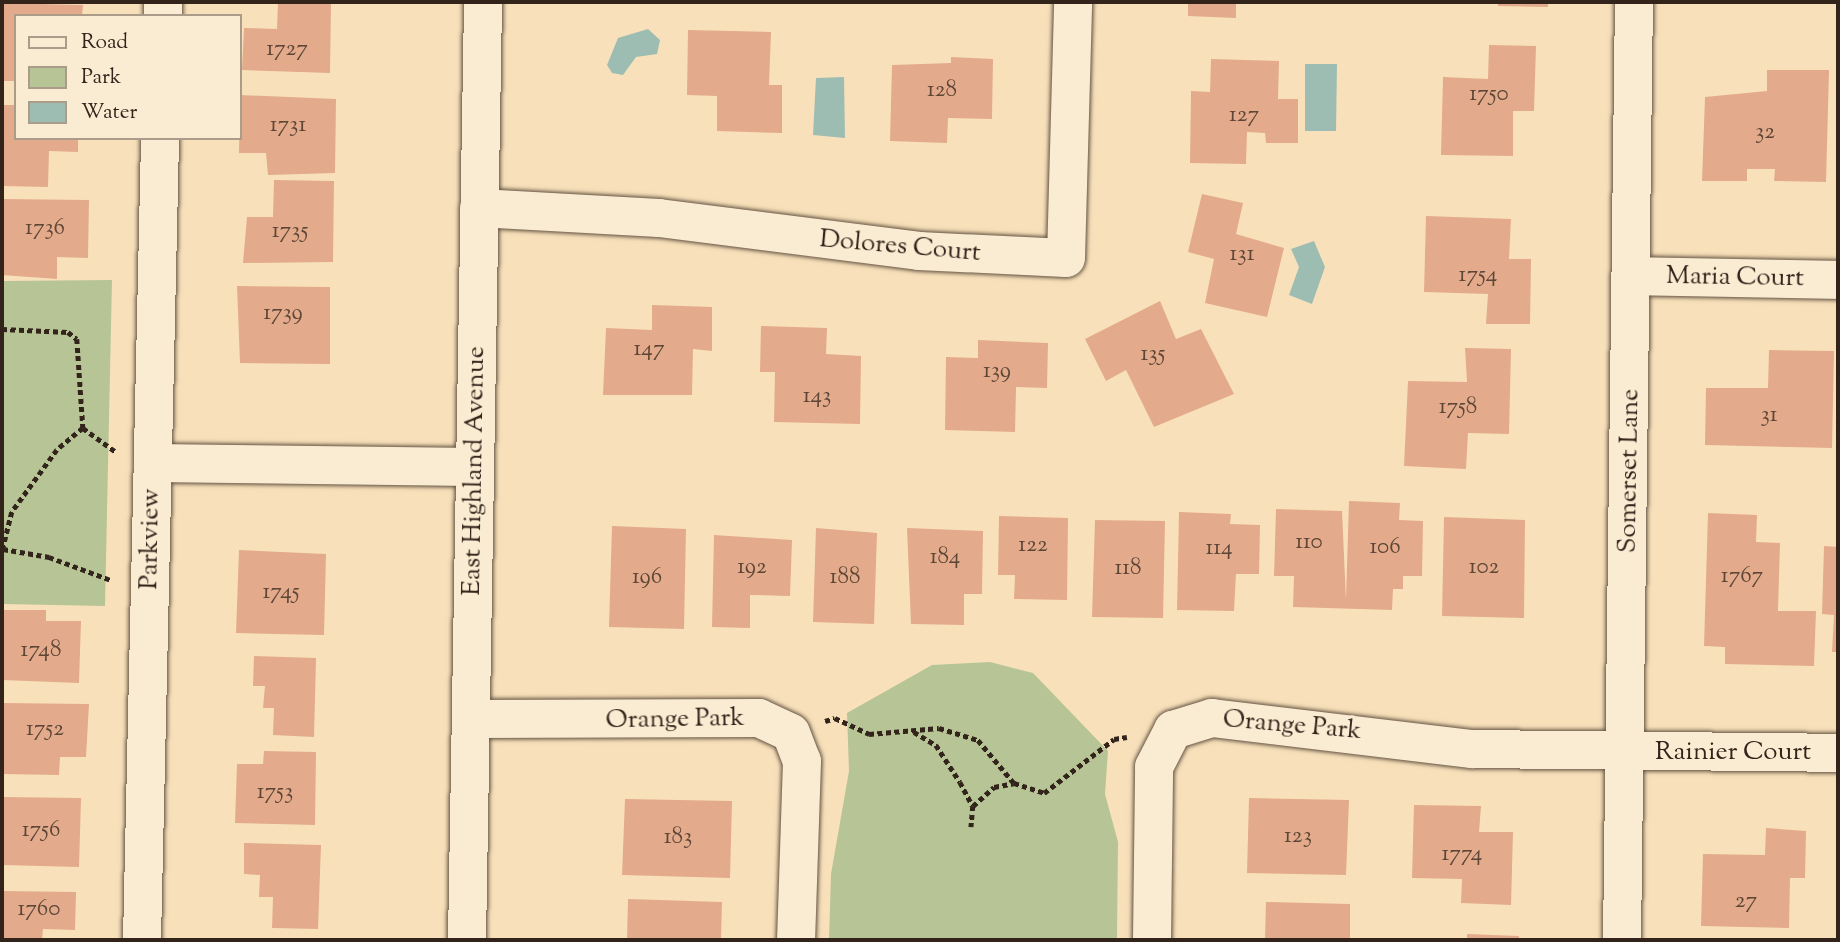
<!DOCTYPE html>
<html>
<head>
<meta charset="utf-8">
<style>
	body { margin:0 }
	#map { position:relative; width:1840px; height:942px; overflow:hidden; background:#f8e1ba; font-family:"Sorts Mill Goudy",serif }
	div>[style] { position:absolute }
	.green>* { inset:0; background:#b7c495 }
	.water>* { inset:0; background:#9dbdb3 }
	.building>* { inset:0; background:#e3ab8b }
	.path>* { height:4.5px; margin-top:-2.25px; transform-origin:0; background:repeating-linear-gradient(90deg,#32241b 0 5px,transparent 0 8.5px) }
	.roads { filter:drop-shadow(0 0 2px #645343) drop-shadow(0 0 2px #645343) }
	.minor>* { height:38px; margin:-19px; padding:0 19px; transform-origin:19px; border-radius:19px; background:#faecd2 }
	.tertiary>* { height:38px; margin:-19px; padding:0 19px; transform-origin:19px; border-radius:19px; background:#faecd2 }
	span { translate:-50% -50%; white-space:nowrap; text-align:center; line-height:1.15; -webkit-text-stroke:6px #faecd2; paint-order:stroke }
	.number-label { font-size:23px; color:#5e4637 }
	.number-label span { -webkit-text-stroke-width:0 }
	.street-label { font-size:26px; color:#32241b }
	.frame { position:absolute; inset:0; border:4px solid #32241b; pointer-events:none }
	.legend { position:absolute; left:14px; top:14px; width:228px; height:126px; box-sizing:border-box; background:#faecd2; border:2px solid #aa9c89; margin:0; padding:9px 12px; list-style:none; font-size:21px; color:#32241b }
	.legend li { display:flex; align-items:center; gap:14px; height:35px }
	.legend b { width:35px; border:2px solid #aa9c89 }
</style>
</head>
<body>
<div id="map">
	<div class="green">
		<i style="clip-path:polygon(112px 280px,105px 606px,2px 604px,2px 281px)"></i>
		<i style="clip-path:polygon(990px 662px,1033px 673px,1108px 751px,1105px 794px,1118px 842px,1117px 940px,829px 940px,831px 874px,849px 771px,847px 713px,932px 665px)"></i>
	</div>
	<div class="water">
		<i style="clip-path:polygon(648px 29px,660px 40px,657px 54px,636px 57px,623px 75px,612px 73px,607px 65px,618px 38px)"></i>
		<i style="clip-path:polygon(1305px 64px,1337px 64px,1336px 131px,1305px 131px)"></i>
		<i style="clip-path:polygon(844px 77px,845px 138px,813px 135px,816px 78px)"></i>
		<i style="clip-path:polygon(1314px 241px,1325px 267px,1312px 304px,1289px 295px,1299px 267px,1291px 249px)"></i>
	</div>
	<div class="building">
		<i style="clip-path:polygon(278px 2px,331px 2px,330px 73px,242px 70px,244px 28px,277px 29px)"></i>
		<i style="clip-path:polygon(1188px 2px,1236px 2px,1236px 18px,1188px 16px)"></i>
		<i style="clip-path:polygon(1498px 2px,1548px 2px,1548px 7px,1498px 6px)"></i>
		<i style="clip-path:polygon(2px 3px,83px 5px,82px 16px,16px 16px,16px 81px,2px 81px)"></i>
		<i style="clip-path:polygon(688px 30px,771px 32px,769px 85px,782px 85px,782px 133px,717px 131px,717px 96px,687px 95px)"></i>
		<i style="clip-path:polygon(1489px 45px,1536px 46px,1534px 111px,1513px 111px,1513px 156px,1441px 155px,1443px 77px,1488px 79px)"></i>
		<i style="clip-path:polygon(951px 57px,993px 59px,992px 119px,948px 118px,947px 143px,890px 141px,892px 65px,951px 63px)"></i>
		<i style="clip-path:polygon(1211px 59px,1279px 61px,1278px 99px,1298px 99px,1298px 143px,1266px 143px,1265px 133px,1247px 132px,1246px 164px,1190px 163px,1191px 91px,1210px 92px)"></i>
		<i style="clip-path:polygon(1767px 70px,1829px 70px,1826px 182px,1774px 181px,1775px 169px,1747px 169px,1747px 181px,1702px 181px,1705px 97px,1767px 91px)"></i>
		<i style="clip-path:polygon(240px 95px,336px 99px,335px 173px,268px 175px,266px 153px,239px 153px)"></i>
		<i style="clip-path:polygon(2px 105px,16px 105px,16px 138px,78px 138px,78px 152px,49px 151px,48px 187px,2px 186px)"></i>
		<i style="clip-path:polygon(274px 180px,334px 181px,333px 262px,243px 263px,247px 217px,273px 217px)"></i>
		<i style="clip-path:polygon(1202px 194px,1243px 203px,1236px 234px,1284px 248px,1267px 317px,1205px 303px,1214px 259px,1188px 252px)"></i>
		<i style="clip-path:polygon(2px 199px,89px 200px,88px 258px,57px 257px,57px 279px,2px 275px)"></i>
		<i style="clip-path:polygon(1426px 216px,1511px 219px,1509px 259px,1531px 259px,1530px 324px,1486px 324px,1488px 294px,1424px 292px)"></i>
		<i style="clip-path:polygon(237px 286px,330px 287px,330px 364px,240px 363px)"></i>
		<i style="clip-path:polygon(1160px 301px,1176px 339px,1201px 329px,1234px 394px,1154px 427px,1126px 370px,1106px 381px,1085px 339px)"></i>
		<i style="clip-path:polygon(652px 305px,712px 307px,712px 351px,693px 349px,692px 395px,603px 395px,606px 328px,652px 330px)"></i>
		<i style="clip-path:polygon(761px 326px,827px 328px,826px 354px,861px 356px,860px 424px,774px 422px,775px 372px,760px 372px)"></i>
		<i style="clip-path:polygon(978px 340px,1048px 343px,1047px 388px,1016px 387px,1015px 432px,945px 430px,946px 357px,978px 358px)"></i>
		<i style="clip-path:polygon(1465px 348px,1511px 349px,1509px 434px,1468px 433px,1466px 469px,1404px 466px,1408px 381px,1467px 382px)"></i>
		<i style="clip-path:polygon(1769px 350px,1834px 351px,1832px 448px,1705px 445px,1706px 388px,1768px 388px)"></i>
		<i style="clip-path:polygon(1349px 501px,1400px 503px,1399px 520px,1423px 521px,1422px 576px,1403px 576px,1403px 589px,1393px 589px,1392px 610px,1293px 607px,1294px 576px,1274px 576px,1276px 509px,1342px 511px,1346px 600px)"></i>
		<i style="clip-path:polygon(1179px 512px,1231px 514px,1230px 524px,1260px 525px,1259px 574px,1236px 574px,1234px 611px,1177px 610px)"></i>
		<i style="clip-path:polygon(1708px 513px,1757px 515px,1756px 542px,1780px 543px,1778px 611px,1816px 611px,1814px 666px,1725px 664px,1725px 647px,1704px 646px)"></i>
		<i style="clip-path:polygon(999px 516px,1068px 518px,1067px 600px,1014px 599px,1015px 575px,998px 575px)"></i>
		<i style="clip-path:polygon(1444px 517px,1525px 520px,1524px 618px,1442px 616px)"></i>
		<i style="clip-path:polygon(1095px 520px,1165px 521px,1163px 618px,1092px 617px)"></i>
		<i style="clip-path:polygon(612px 526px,686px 529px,684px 629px,609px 627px)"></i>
		<i style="clip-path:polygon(816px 528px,877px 533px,874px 624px,813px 622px)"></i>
		<i style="clip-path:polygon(907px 528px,983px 531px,982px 594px,964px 594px,964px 625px,911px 624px)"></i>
		<i style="clip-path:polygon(714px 535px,792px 540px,790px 596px,750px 595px,750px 628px,712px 627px)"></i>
		<i style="clip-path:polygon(1824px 546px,1838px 547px,1838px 652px,1832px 652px,1834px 615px,1822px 614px)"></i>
		<i style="clip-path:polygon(239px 550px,326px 554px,324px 635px,236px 633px)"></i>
		<i style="clip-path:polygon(2px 610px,46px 610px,46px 621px,81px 621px,79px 683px,2px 680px)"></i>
		<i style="clip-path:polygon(254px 656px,316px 658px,314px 737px,273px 735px,274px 708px,263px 708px,265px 686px,253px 686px)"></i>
		<i style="clip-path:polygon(2px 703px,89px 704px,86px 757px,60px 757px,59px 775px,2px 774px)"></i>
		<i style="clip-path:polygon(264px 751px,316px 752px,315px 825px,235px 823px,237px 764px,263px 764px)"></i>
		<i style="clip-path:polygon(2px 797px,81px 798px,79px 867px,2px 865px)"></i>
		<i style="clip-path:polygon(1249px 798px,1349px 800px,1346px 875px,1247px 873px)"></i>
		<i style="clip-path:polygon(625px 799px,732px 801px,730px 878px,622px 875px)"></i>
		<i style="clip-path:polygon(1414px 805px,1481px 806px,1479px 832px,1513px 832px,1511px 905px,1461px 903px,1462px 879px,1412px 878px)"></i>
		<i style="clip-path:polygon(1766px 828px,1806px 831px,1805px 878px,1790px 878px,1789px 928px,1701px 926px,1703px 854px,1765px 855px)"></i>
		<i style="clip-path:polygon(244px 843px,321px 845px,318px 929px,272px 928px,273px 897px,259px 897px,260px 875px,244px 874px)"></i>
		<i style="clip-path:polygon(2px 891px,76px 892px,75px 930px,43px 929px,42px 940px,2px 940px)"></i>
		<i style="clip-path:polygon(628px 899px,722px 902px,721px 940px,627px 940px)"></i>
		<i style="clip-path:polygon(1266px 902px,1350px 904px,1350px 940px,1265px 940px)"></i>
		<i style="clip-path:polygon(1467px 934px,1519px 936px,1519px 940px,1467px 940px)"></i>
	</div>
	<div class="path">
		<i style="left:2px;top:329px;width:66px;rotate:2.6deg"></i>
		<i style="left:68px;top:332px;width:11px;rotate:38deg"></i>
		<i style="left:77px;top:339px;width:89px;rotate:86.1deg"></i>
		<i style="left:83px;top:428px;width:34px;rotate:140deg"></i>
		<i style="left:57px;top:450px;width:77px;rotate:126deg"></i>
		<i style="left:12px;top:512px;width:38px;rotate:104deg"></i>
		<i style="left:83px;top:428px;width:41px;rotate:36deg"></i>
		<i style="left:3px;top:549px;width:47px;rotate:9.9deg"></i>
		<i style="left:49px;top:557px;width:66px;rotate:20.4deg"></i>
		<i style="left:825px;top:721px;width:10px;rotate:-17deg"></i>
		<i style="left:835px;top:718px;width:38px;rotate:25deg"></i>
		<i style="left:869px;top:734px;width:70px;rotate:-4.9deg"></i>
		<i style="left:939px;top:728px;width:41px;rotate:17.1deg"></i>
		<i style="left:978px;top:740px;width:56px;rotate:50.1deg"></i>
		<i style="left:1014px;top:783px;width:32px;rotate:18deg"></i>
		<i style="left:1044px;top:793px;width:88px;rotate:-37.6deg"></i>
		<i style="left:1114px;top:739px;width:13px;rotate:-9deg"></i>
		<i style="left:914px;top:732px;width:26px;rotate:31deg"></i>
		<i style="left:936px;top:745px;width:44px;rotate:57deg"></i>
		<i style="left:960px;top:782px;width:27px;rotate:62deg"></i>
		<i style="left:973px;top:806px;width:21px;rotate:95deg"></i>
		<i style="left:973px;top:806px;width:28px;rotate:-42deg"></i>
		<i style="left:994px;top:787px;width:20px;rotate:-11deg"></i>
	</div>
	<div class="roads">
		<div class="minor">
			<i style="left:163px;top:16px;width:14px;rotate:-90deg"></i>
			<i style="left:479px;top:208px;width:180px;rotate:3.2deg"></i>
			<i style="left:659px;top:218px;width:262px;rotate:7.2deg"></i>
			<i style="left:919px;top:251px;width:147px;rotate:2.7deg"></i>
			<i style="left:1066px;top:258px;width:256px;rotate:-88.4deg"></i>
			<i style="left:1632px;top:276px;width:206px;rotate:1.1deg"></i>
			<i style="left:153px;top:463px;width:321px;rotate:0.7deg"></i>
			<i style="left:473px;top:719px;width:286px;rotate:-0.2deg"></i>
			<i style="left:759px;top:718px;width:35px;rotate:25deg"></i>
			<i style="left:791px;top:733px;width:30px;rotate:69deg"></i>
			<i style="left:802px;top:761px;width:179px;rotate:91.9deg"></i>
			<i style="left:142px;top:940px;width:802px;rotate:-88.71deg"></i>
			<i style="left:1152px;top:940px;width:173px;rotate:-89.3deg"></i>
			<i style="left:1154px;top:767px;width:42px;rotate:-62.8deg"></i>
			<i style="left:1173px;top:730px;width:41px;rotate:-17.1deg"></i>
			<i style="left:1212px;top:718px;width:262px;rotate:6.8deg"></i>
			<i style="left:1472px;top:749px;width:366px;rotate:0.6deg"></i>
			<i style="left:1622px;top:940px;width:938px;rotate:-89.27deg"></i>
		</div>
		<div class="tertiary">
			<i style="left:467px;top:940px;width:938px;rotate:-89.02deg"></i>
		</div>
	</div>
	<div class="number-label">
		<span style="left:287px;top:50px">1727</span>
		<span style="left:942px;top:91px">128</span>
		<span style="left:1489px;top:95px">1750</span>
		<span style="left:1244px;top:116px">127</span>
		<span style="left:288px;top:126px">1731</span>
		<span style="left:1765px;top:133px">32</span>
		<span style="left:45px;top:229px">1736</span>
		<span style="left:290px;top:232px">1735</span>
		<span style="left:1242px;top:255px">131</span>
		<span style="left:1478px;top:276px">1754</span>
		<span style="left:283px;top:314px">1739</span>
		<span style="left:649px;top:350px">147</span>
		<span style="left:1153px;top:355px">135</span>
		<span style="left:997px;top:372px">139</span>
		<span style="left:817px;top:397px">143</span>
		<span style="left:1458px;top:408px">1758</span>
		<span style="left:1769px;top:416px">31</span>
		<span style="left:1309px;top:543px">110</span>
		<span style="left:1033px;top:546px">122</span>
		<span style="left:1385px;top:548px">106</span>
		<span style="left:1219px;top:549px">114</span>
		<span style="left:945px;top:558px">184</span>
		<span style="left:752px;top:568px">192</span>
		<span style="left:1484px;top:568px">102</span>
		<span style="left:1128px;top:569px">118</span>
		<span style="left:1742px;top:577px">1767</span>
		<span style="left:647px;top:578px">196</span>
		<span style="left:845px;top:578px">188</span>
		<span style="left:281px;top:593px">1745</span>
		<span style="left:41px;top:651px">1748</span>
		<span style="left:45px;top:730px">1752</span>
		<span style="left:275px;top:793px">1753</span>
		<span style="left:41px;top:831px">1756</span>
		<span style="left:1298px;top:837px">123</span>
		<span style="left:678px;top:838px">183</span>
		<span style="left:1462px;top:855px">1774</span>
		<span style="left:1746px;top:902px">27</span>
		<span style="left:39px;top:910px">1760</span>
	</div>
	<div class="street-label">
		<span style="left:900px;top:247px;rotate:5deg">Dolores Court</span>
		<span style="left:1735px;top:278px;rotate:1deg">Maria Court</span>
		<span style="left:475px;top:471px;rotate:-89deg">East Highland Avenue</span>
		<span style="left:1630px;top:471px;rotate:-89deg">Somerset Lane</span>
		<span style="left:151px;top:539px;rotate:-89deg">Parkview</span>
		<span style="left:675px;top:720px;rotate:-1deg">Orange Park</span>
		<span style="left:1292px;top:726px;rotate:5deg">Orange Park</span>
		<span style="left:1733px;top:753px">Rainier Court</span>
	</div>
	<div class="frame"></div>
	<ul class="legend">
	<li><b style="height:9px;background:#faecd2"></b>Road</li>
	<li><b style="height:19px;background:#b7c495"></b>Park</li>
	<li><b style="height:19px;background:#9dbdb3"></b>Water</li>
	</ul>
</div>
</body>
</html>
